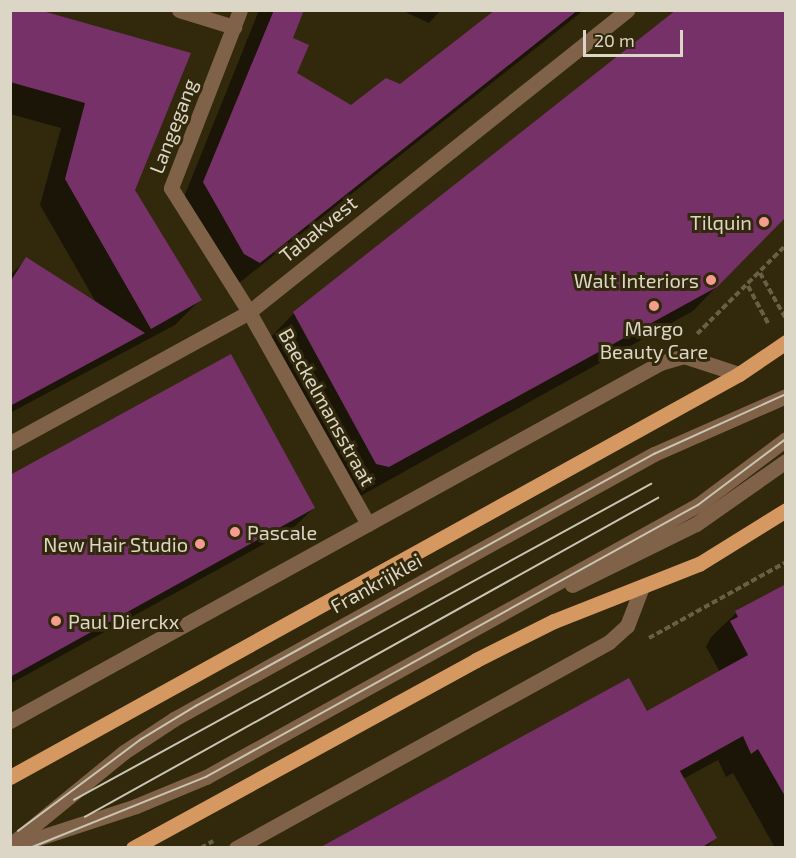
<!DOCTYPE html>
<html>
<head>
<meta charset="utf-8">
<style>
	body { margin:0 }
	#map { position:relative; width:796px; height:858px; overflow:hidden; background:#32290d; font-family:"Exo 2",sans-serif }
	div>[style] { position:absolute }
	.shadow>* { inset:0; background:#0007 }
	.building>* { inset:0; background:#763169 }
	.path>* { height:4px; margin-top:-2px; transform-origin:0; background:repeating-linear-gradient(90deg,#675f47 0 6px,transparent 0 9px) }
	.minor>* { height:15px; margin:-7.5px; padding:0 7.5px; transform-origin:7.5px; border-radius:7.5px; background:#7f6248 }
	.major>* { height:15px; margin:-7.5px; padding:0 7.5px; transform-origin:7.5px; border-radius:7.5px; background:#d49860 }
	.tram>* { height:1.5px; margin:-0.75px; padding:0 0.75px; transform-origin:0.75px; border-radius:0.75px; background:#cac4b3 }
	.dots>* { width:16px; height:16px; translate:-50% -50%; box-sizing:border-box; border:3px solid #32290d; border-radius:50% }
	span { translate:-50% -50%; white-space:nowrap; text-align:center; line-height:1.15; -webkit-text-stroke:6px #32290d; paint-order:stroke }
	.street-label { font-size:20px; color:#dcd6c6 }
	.poi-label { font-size:20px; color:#dcd6c6 }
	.right { translate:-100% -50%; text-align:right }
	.left { translate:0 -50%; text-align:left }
	.frame { position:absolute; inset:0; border:12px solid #dcd6c6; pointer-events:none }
	.scale { position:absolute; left:583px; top:30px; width:100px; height:27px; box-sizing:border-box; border:3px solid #dcd6c6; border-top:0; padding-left:8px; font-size:18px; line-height:21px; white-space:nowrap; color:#dcd6c6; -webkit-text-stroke:4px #32290d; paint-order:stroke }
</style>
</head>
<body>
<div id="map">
	<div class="shadow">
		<i style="clip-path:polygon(10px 10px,189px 54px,133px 190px,200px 300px,175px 325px,10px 413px,10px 275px,27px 259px,97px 304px,40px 205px,61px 128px,10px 114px)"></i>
		<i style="clip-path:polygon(259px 10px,303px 10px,291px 39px,295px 74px,351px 107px,404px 87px,499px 10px,584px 10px,234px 287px,180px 207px)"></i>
		<i style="clip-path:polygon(401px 10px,441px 10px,429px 23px)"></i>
		<i style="clip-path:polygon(786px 214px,693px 311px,357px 498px,263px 345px,294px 313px)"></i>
		<i style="clip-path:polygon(10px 477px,314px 508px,293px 528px,10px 684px)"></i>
		<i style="clip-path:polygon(786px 592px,786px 848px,775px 848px,733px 773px,726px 777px,718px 760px,683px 779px,715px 838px,706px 848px,322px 848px,647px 713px,720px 672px,706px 647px,711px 637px,736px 613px)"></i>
	</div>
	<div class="building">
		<i style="clip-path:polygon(10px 10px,39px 10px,191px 53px,135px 190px,202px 300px,151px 329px,65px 179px,85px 103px,10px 82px)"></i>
		<i style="clip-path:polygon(274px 10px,304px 10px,293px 38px,309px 45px,297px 73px,351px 105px,386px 78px,400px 84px,495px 10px,578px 10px,260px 263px,244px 254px,203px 182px)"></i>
		<i style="clip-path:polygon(676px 10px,786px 10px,786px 217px,717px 287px,389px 467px,376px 464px,293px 312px)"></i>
		<i style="clip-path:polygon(26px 257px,145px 333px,10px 406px,10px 282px)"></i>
		<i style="clip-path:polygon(231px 354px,315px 508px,10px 677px,10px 475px)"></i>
		<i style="clip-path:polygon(786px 584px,786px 798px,758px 749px,751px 754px,743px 736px,680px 771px,717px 838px,701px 848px,319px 848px,629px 678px,647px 711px,748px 655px,730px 621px,738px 617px,735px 611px)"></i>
	</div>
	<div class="path">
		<i style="left:760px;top:273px;width:53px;rotate:60.5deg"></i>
		<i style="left:748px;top:286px;width:44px;rotate:61.7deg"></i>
		<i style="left:697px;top:334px;width:126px;rotate:-45deg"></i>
		<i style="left:649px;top:638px;width:157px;rotate:-29deg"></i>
		<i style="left:201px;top:848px;width:14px;rotate:-30deg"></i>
	</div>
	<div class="minor">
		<i style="left:179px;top:10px;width:58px;rotate:17.2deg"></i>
		<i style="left:240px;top:10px;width:191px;rotate:111.2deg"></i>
		<i style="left:171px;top:188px;width:146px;rotate:57.8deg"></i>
		<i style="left:249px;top:312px;width:243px;rotate:60.7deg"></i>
		<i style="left:10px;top:443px;width:273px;rotate:-28.7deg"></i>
		<i style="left:249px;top:312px;width:484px;rotate:-38.6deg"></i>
		<i style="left:572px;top:585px;width:138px;rotate:-26.2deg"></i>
		<i style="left:696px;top:524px;width:110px;rotate:-35deg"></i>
		<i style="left:10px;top:721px;width:742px;rotate:-28.84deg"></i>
		<i style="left:660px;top:363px;width:25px;rotate:-16deg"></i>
		<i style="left:684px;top:356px;width:58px;rotate:18.1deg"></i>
		<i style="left:20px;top:844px;width:122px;rotate:-18.1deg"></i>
		<i style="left:136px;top:806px;width:76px;rotate:-22.5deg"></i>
		<i style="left:206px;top:777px;width:562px;rotate:-28.94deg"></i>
		<i style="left:698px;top:505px;width:110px;rotate:-36.9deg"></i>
		<i style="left:10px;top:845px;width:147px;rotate:-39.2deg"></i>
		<i style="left:124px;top:752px;width:60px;rotate:-33.4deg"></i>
		<i style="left:174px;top:719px;width:548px;rotate:-28.9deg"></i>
		<i style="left:654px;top:454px;width:144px;rotate:-23.7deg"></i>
		<i style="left:236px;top:848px;width:426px;rotate:-28.9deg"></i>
		<i style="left:609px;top:642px;width:24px;rotate:-42deg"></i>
		<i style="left:627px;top:626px;width:40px;rotate:-69deg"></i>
	</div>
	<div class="major">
		<i style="left:10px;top:777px;width:833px;rotate:-28.93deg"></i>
		<i style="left:739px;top:374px;width:57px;rotate:-34.2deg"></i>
		<i style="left:133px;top:848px;width:391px;rotate:-28.7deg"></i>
		<i style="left:476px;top:660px;width:87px;rotate:-26.6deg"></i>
		<i style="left:554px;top:621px;width:156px;rotate:-21.5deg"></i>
		<i style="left:699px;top:564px;width:102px;rotate:-31.8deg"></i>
	</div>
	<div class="tram">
		<i style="left:74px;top:800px;width:658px;rotate:-28.71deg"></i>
		<i style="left:85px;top:817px;width:656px;rotate:-29.11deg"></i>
		<i style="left:18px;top:831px;width:152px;rotate:-36.7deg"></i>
		<i style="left:140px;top:740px;width:66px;rotate:-31.3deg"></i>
		<i style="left:196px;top:706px;width:523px;rotate:-28.82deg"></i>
		<i style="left:654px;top:454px;width:145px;rotate:-24.4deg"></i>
		<i style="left:30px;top:848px;width:190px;rotate:-22deg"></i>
		<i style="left:206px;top:777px;width:562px;rotate:-28.94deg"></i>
		<i style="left:698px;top:505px;width:110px;rotate:-36.9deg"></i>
	</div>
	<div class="dots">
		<i style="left:764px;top:222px;background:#f59c91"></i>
		<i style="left:711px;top:280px;background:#f59c91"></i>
		<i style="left:654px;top:306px;background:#f59c91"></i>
		<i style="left:235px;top:532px;background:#f59c91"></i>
		<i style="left:200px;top:544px;background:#f59c91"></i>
		<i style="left:56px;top:621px;background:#f59c91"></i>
	</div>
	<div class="street-label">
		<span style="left:173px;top:126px;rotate:-69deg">Langegang</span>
		<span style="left:318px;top:229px;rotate:-39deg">Tabakvest</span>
		<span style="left:327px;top:407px;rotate:61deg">Baeckelmansstraat</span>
		<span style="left:376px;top:583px;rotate:-29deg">Frankrijklei</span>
	</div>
	<div class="poi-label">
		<span class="right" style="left:752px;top:222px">Tilquin</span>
		<span class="right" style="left:699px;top:280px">Walt Interiors</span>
		<span style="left:654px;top:340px">Margo<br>Beauty Care</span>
		<span class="left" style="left:247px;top:532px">Pascale</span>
		<span class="right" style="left:188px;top:544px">New Hair Studio</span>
		<span class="left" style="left:68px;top:621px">Paul Dierckx</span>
	</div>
	<div class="frame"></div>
	<div class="scale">20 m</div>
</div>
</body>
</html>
